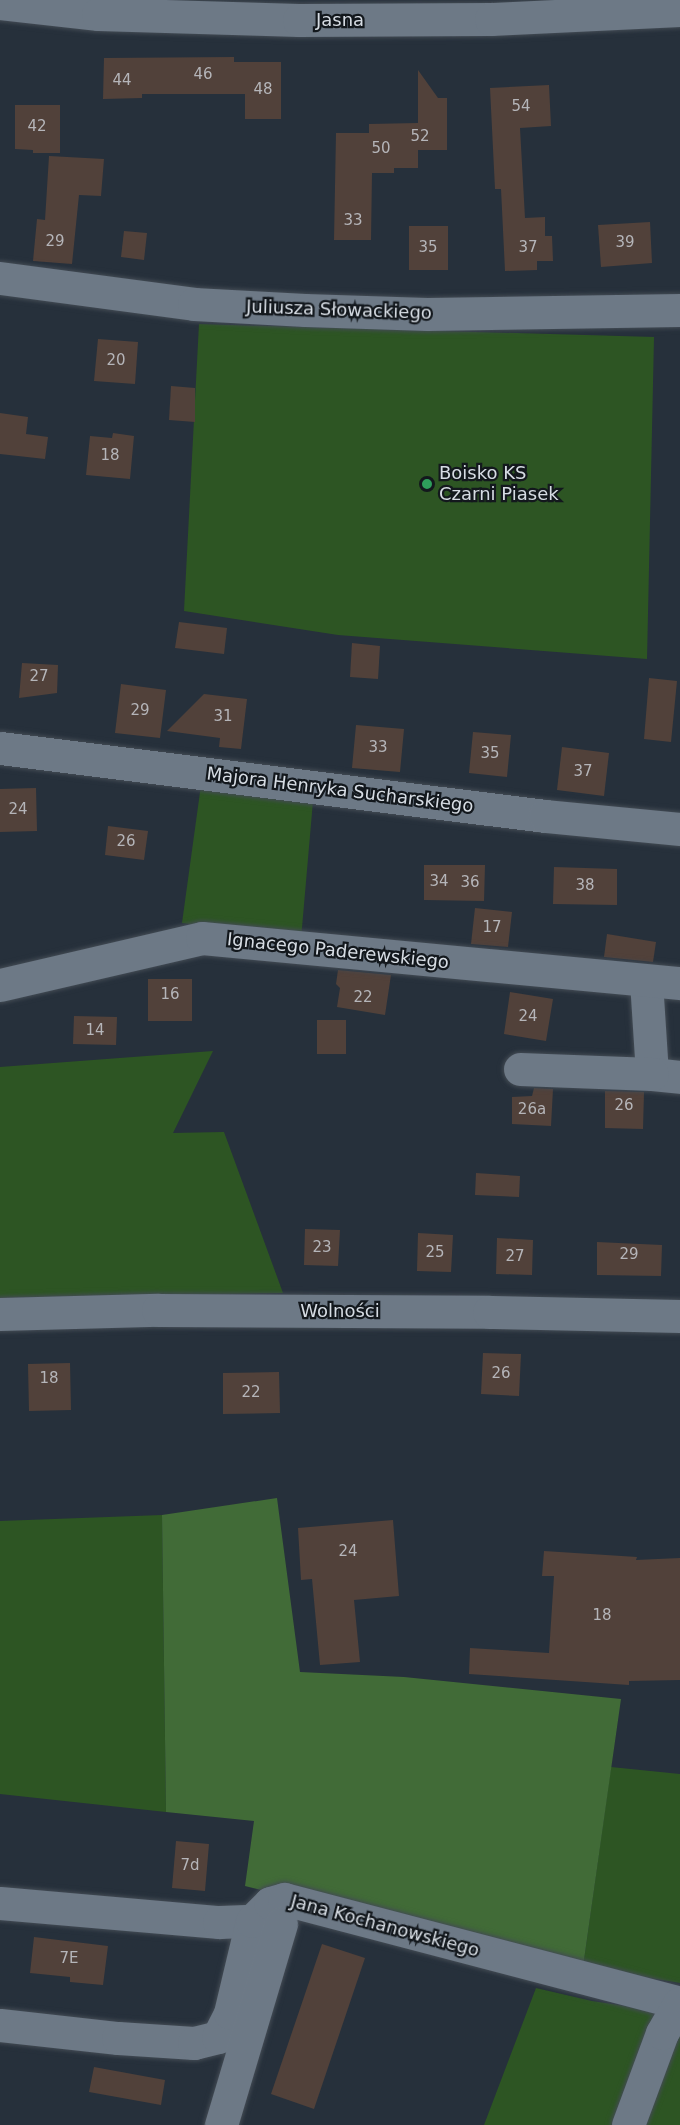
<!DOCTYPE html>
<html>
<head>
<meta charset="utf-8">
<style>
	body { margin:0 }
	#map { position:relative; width:680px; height:2125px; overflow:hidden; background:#26303b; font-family:"DejaVu Sans",sans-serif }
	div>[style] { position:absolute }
	.green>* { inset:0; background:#2d5523 }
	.forest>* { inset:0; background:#416b37 }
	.building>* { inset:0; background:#51413a }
	.roads { filter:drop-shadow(0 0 2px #434b54) drop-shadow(0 0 2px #434b54) }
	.minor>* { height:33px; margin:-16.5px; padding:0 16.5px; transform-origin:16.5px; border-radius:16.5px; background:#6d7986 }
	.dots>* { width:16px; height:16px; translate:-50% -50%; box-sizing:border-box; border:3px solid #13181d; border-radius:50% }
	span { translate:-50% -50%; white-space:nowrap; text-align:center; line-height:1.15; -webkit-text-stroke:4.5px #13181d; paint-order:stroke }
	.number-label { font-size:15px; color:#b5b5b9 }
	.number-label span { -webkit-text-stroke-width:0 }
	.street-label { font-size:18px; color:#d6dce3 }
	.poi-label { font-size:18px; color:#d6dce3 }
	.left { translate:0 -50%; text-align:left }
</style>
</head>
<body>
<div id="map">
	<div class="green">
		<i style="clip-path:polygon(199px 324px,654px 337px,647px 659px,338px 635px,184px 611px)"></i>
		<i style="clip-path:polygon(201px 785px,313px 801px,301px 939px,182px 923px)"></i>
		<i style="clip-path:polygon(213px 1051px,173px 1133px,224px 1132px,283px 1293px,0 1298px,0 1067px)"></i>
		<i style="clip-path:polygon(162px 1515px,166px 1812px,0 1794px,0 1521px)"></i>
		<i style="clip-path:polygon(611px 1767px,680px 1774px,680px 1983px,583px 1967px)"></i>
		<i style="clip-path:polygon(536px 1988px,592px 2001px,680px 2014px,680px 2125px,484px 2125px)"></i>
	</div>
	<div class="forest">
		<i style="clip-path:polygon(277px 1498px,300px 1672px,404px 1677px,621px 1699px,583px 1967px,245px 1886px,254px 1821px,166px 1812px,162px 1515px)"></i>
	</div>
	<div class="building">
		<i style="clip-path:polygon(234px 57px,234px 62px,281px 62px,281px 119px,245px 119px,245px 94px,142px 94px,142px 98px,103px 99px,104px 58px)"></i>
		<i style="clip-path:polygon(418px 70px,438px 98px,447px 98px,447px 150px,418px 150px,418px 168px,394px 168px,394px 173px,372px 173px,371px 240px,334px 240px,336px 133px,369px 133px,369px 124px,418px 123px)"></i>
		<i style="clip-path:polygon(549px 85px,551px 126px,520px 128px,525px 218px,545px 217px,545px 236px,552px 236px,553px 261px,537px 261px,537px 270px,505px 271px,501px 189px,495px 189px,490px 88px)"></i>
		<i style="clip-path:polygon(15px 105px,60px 105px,60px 153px,33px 153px,33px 150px,15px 149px)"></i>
		<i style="clip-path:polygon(49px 156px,104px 159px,101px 196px,79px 195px,72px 264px,33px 261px,37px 219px,45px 220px)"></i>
		<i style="clip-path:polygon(650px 222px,652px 263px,601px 267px,598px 225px)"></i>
		<i style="clip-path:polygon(409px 226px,448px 226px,448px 270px,409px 270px)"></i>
		<i style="clip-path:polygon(124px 231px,147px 233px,144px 260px,121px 257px)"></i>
		<i style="clip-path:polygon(98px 339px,138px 342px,135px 384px,94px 381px)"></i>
		<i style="clip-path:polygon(171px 386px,195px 388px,195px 422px,169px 420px)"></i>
		<i style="clip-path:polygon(0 413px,28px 417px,26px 434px,48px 437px,45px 459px,0 454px)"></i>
		<i style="clip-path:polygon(113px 433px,134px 436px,130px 479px,86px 475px,90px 436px,112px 438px)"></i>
		<i style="clip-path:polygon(179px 622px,227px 628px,224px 654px,175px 648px)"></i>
		<i style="clip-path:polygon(352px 643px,380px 646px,378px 679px,350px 677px)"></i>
		<i style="clip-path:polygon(22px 663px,58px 665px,57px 693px,19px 698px)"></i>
		<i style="clip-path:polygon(649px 678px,677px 681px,671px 742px,644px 739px)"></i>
		<i style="clip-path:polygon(121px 684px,166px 690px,160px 738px,115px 733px)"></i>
		<i style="clip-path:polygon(204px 694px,247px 699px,241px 749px,219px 747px,220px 738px,167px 731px)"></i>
		<i style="clip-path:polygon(356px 725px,404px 729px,400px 772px,352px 768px)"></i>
		<i style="clip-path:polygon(473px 732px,511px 735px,507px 777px,469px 773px)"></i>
		<i style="clip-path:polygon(562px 747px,609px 753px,604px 796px,557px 790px)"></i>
		<i style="clip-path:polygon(36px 788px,37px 831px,0 832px,0 789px)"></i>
		<i style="clip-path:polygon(108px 826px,148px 831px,144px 860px,105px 855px)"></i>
		<i style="clip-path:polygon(424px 865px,485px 865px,484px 901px,424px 900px)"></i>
		<i style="clip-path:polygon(554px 867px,617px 869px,617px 905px,553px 904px)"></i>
		<i style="clip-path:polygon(475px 908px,512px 912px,508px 947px,471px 944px)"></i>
		<i style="clip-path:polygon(607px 934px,656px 942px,653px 962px,604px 957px)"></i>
		<i style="clip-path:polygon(338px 970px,391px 975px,385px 1015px,337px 1007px,340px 988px,336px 984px)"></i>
		<i style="clip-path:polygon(148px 979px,192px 979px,192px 1021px,148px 1021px)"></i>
		<i style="clip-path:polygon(510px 992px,553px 999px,546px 1041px,504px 1034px)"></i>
		<i style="clip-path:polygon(74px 1016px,117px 1017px,116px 1045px,73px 1044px)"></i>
		<i style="clip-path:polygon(317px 1020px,346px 1020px,346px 1054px,317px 1054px)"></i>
		<i style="clip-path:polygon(534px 1088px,553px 1089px,551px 1126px,512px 1124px,512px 1097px,532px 1096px)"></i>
		<i style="clip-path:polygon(605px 1091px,644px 1092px,643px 1129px,605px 1128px)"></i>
		<i style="clip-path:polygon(476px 1173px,520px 1176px,519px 1197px,475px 1195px)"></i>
		<i style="clip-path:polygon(305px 1229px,340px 1230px,338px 1266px,304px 1265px)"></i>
		<i style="clip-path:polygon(418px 1233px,453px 1235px,451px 1272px,417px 1271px)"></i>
		<i style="clip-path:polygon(497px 1238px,533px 1240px,532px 1275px,496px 1274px)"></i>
		<i style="clip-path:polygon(597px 1242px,662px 1245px,661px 1276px,597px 1275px)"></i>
		<i style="clip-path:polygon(483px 1353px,521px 1354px,519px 1396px,481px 1394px)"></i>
		<i style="clip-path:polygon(70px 1363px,71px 1410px,29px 1411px,28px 1364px)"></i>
		<i style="clip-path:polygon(279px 1372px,280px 1413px,223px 1414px,223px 1373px)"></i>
		<i style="clip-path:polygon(393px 1520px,399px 1596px,354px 1600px,360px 1662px,320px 1665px,312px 1579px,301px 1580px,298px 1528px)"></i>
		<i style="clip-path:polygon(544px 1551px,637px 1557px,636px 1560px,680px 1558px,680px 1680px,629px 1681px,629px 1685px,469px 1674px,470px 1648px,549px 1653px,554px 1576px,542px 1576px)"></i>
		<i style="clip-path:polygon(176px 1841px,209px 1844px,205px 1891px,172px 1888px)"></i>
		<i style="clip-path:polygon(34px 1937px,108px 1946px,103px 1985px,70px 1982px,70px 1977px,30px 1973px)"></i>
		<i style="clip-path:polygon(322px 1944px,365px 1958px,314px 2109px,271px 2094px)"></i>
		<i style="clip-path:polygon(94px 2067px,165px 2080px,161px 2105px,89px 2092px)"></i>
	</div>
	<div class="roads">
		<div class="minor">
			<i style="left:0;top:3px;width:99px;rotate:6.4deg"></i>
			<i style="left:98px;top:14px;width:201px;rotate:1.7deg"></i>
			<i style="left:299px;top:20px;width:192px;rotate:-0.3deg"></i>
			<i style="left:491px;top:19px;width:189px;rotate:-2.7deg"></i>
			<i style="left:0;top:278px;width:196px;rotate:7.6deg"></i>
			<i style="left:194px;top:304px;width:111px;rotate:3.1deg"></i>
			<i style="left:305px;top:310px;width:122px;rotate:1.9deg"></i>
			<i style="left:427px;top:314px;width:253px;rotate:-0.9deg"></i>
			<i style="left:0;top:748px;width:549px;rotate:7.11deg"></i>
			<i style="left:545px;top:816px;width:136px;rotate:5.5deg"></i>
			<i style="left:646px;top:981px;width:93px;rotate:86.3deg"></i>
			<i style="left:652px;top:1074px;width:28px;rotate:6deg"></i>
			<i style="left:0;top:985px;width:207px;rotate:-13.1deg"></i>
			<i style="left:202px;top:938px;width:480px;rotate:5.4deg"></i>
			<i style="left:520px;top:1069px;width:132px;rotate:2.2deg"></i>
			<i style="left:0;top:1314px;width:158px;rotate:-1.5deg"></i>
			<i style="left:158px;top:1310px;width:331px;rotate:0.3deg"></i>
			<i style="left:489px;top:1312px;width:191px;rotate:1.2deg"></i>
			<i style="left:0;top:1903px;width:220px;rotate:5deg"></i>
			<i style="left:219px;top:1922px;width:33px;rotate:-2deg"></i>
			<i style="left:0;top:2025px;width:119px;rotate:6.3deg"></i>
			<i style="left:118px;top:2038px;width:76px;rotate:3.8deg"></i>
			<i style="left:194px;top:2043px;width:25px;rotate:-14deg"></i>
			<i style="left:218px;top:2037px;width:27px;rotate:-63deg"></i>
			<i style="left:230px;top:2013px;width:95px;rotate:-76.6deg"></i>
			<i style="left:252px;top:1921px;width:25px;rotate:-45deg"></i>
			<i style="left:270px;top:1903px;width:15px;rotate:-16deg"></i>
			<i style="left:284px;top:1899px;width:409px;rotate:14.7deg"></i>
			<i style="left:221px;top:2125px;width:210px;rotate:-73.4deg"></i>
			<i style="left:628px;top:2125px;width:98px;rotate:-69.7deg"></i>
			<i style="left:662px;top:2033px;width:34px;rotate:-60deg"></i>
		</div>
	</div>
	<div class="dots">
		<i style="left:427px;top:484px;background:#2e9e5b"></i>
	</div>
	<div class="number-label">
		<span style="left:203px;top:75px">46</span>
		<span style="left:122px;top:81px">44</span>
		<span style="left:263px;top:90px">48</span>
		<span style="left:521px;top:107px">54</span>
		<span style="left:37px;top:127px">42</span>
		<span style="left:420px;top:137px">52</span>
		<span style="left:381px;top:149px">50</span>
		<span style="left:353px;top:221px">33</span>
		<span style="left:55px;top:242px">29</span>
		<span style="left:625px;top:243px">39</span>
		<span style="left:428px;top:248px">35</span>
		<span style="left:528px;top:248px">37</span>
		<span style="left:116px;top:361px">20</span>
		<span style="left:110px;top:456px">18</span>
		<span style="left:39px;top:677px">27</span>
		<span style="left:140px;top:711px">29</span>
		<span style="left:223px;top:717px">31</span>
		<span style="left:378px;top:748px">33</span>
		<span style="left:490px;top:754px">35</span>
		<span style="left:583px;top:772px">37</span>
		<span style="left:18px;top:810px">24</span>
		<span style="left:126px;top:842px">26</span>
		<span style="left:439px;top:882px">34</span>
		<span style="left:470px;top:883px">36</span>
		<span style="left:585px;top:886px">38</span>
		<span style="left:492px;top:928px">17</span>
		<span style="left:170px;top:995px">16</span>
		<span style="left:363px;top:998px">22</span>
		<span style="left:528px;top:1017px">24</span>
		<span style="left:95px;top:1031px">14</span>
		<span style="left:624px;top:1106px">26</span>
		<span style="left:532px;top:1110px">26a</span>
		<span style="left:322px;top:1248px">23</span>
		<span style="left:435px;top:1253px">25</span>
		<span style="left:629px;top:1255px">29</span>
		<span style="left:515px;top:1257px">27</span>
		<span style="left:501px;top:1374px">26</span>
		<span style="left:49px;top:1379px">18</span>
		<span style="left:251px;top:1393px">22</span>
		<span style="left:348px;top:1552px">24</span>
		<span style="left:602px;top:1616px">18</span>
		<span style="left:190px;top:1866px">7d</span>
		<span style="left:69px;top:1959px">7E</span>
	</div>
	<div class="street-label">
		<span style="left:340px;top:20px">Jasna</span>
		<span style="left:339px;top:310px;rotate:2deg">Juliusza Słowackiego</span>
		<span style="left:340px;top:790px;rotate:7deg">Majora Henryka Sucharskiego</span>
		<span style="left:338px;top:951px;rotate:6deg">Ignacego Paderewskiego</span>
		<span style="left:340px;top:1311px">Wolności</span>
		<span style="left:385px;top:1926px;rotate:15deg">Jana Kochanowskiego</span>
	</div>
	<div class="poi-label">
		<span class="left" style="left:439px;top:484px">Boisko KS<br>Czarni Piasek</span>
	</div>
</div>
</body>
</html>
